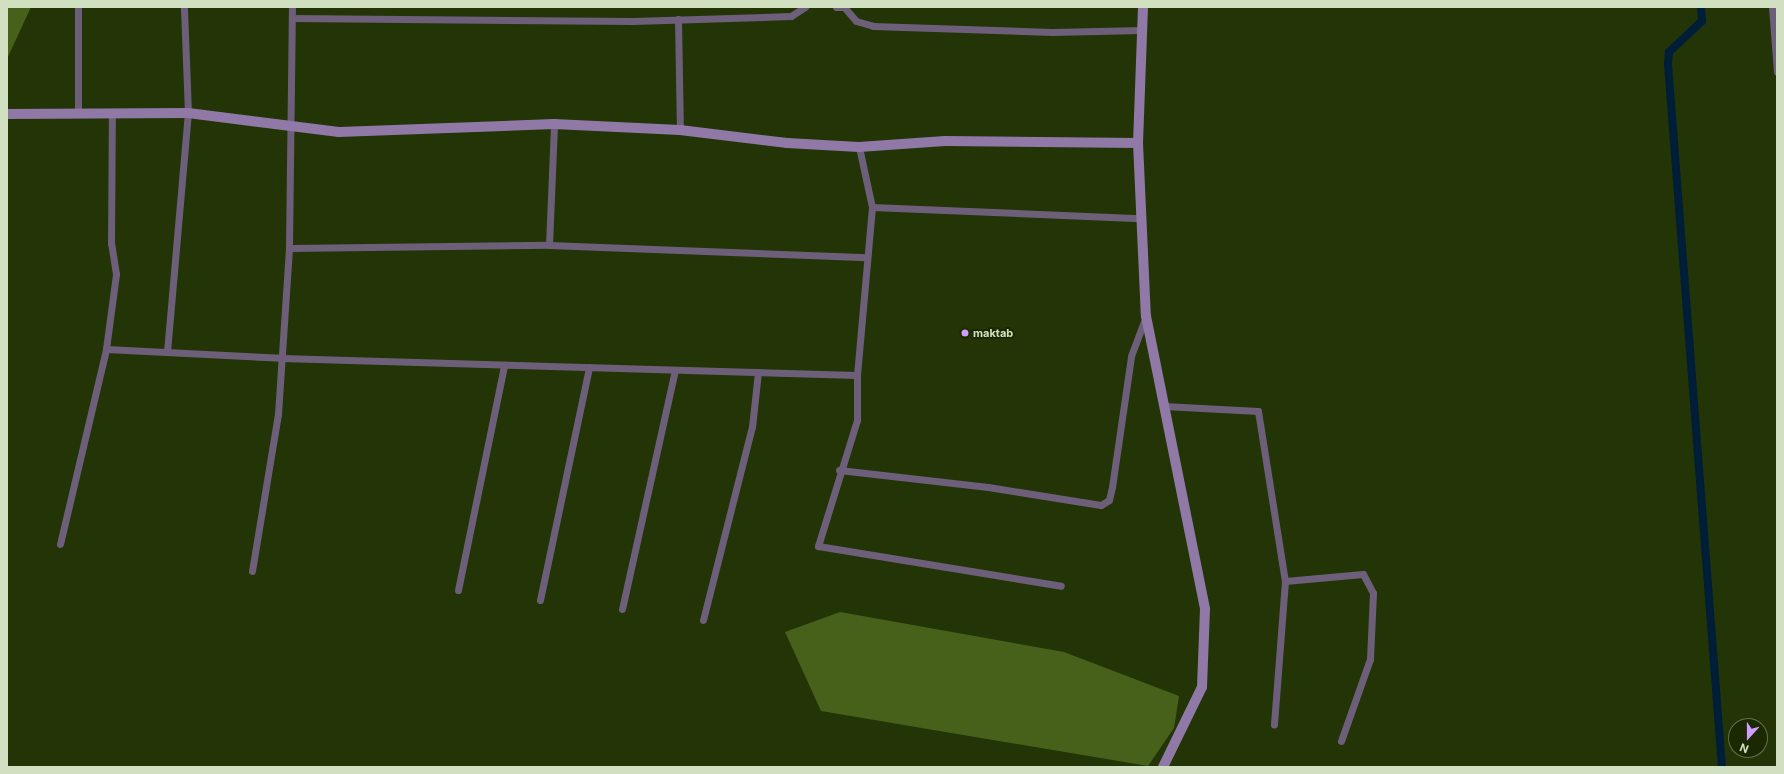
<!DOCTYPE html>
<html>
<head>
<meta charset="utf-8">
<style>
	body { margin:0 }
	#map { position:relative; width:1784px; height:774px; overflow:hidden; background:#233406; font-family:Inter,sans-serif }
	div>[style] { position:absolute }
	.green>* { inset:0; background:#47611b }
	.canal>* { height:8px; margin:-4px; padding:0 4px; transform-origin:4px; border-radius:4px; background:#001e38 }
	.street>* { height:7px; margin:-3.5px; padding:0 3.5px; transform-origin:3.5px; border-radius:3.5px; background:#6d5e7a }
	.secondary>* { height:10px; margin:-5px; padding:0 5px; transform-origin:5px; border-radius:5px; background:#9079a6 }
	.dots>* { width:11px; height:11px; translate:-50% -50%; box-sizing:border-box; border:2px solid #1a2900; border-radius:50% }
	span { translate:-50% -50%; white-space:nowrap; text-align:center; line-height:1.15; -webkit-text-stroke:4px #1a2900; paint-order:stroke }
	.poi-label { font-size:11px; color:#d2e0c2; font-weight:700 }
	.left { translate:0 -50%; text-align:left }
	.frame { position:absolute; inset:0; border:8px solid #d2e0c2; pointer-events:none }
	.north { position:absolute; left:1728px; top:718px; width:40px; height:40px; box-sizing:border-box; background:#1a2900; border:1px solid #64724e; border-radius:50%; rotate:201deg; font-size:11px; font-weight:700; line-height:16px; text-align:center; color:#d2e0c2 }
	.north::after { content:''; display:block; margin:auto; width:14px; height:18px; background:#d09dfe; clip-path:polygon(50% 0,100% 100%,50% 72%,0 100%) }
</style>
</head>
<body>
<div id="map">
	<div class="green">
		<i style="clip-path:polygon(7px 7px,31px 7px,7px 59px)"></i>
		<i style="clip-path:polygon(840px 612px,1064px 652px,1179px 696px,1174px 728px,1148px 766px,821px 711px,785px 632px)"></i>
	</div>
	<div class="canal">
		<i style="left:1701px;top:7px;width:14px;rotate:86deg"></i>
		<i style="left:1702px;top:21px;width:45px;rotate:136.8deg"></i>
		<i style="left:1669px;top:52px;width:12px;rotate:95deg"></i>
		<i style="left:1668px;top:64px;width:705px;rotate:85.61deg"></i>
	</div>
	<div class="street">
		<i style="left:78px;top:7px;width:104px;rotate:90deg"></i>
		<i style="left:836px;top:7px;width:8px"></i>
		<i style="left:844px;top:7px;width:18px;rotate:49deg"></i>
		<i style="left:856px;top:21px;width:18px;rotate:16deg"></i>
		<i style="left:873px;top:26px;width:179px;rotate:1.9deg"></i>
		<i style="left:1052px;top:32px;width:91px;rotate:-1.3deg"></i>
		<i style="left:1772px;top:7px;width:65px;rotate:85.6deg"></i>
		<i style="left:292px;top:18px;width:341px;rotate:0.5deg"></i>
		<i style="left:633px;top:21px;width:158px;rotate:-1.8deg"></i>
		<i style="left:791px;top:16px;width:17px;rotate:-33deg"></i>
		<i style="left:678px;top:19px;width:111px;rotate:89deg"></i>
		<i style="left:859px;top:147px;width:61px;rotate:77.8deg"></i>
		<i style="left:872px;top:207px;width:169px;rotate:95.1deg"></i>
		<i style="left:857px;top:375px;width:45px;rotate:90deg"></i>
		<i style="left:857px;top:420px;width:132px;rotate:107.2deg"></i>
		<i style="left:818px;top:546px;width:246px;rotate:9.3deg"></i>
		<i style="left:872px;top:207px;width:268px;rotate:2.4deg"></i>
		<i style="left:549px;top:245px;width:121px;rotate:-87.6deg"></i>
		<i style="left:289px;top:248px;width:260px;rotate:-0.7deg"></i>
		<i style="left:549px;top:245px;width:318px;rotate:2.2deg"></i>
		<i style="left:106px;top:349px;width:175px;rotate:2.9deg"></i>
		<i style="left:281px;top:358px;width:576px;rotate:1.69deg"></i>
		<i style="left:167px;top:352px;width:240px;rotate:-85deg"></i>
		<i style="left:188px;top:113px;width:106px;rotate:-92.2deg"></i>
		<i style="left:1164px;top:406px;width:94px;rotate:3deg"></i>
		<i style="left:1258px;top:411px;width:172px;rotate:81deg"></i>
		<i style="left:1285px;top:581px;width:144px;rotate:94.4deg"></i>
		<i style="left:839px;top:470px;width:150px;rotate:6.5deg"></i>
		<i style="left:988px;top:487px;width:114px;rotate:9.1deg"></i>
		<i style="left:1101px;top:505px;width:9px;rotate:-32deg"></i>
		<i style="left:1109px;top:500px;width:13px;rotate:-77deg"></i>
		<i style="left:1112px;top:487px;width:132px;rotate:-81.7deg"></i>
		<i style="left:1131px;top:356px;width:43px;rotate:-69.4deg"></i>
		<i style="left:60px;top:544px;width:200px;rotate:-76.7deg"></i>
		<i style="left:106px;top:349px;width:76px;rotate:-82.4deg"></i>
		<i style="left:116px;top:274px;width:31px;rotate:-99deg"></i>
		<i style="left:111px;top:243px;width:131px;rotate:-89.6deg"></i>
		<i style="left:252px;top:571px;width:159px;rotate:-80.6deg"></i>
		<i style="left:278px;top:414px;width:166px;rotate:-86.2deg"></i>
		<i style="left:289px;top:248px;width:241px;rotate:-89.3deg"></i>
		<i style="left:1285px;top:581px;width:78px;rotate:-5.1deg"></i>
		<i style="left:1363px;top:574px;width:21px;rotate:62deg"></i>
		<i style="left:1373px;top:593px;width:66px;rotate:92.6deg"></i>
		<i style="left:1370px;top:659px;width:87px;rotate:109.5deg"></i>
		<i style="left:458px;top:590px;width:230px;rotate:-78.4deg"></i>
		<i style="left:540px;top:600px;width:238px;rotate:-78.1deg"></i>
		<i style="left:622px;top:609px;width:245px;rotate:-77.5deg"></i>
		<i style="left:703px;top:620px;width:199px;rotate:-75.8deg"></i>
		<i style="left:752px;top:427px;width:55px;rotate:-83.8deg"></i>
	</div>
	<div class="secondary">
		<i style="left:1143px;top:7px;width:136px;rotate:92.1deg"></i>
		<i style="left:1138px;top:143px;width:173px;rotate:87.4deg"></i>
		<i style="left:1146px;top:316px;width:299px;rotate:78.6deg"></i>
		<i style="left:1205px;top:609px;width:78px;rotate:92.2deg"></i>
		<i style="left:1202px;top:687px;width:89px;rotate:116deg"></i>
		<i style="left:7px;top:114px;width:181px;rotate:-0.3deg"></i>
		<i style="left:188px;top:113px;width:152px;rotate:7.2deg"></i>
		<i style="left:339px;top:132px;width:215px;rotate:-2.1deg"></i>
		<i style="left:554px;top:124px;width:126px;rotate:2.7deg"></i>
		<i style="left:680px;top:130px;width:108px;rotate:6.9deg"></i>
		<i style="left:787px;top:143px;width:72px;rotate:3.2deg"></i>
		<i style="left:859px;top:147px;width:86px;rotate:-4deg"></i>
		<i style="left:945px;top:141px;width:193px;rotate:0.6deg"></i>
	</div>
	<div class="dots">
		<i style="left:965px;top:333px;background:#d09dfe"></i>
	</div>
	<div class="poi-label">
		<span class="left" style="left:973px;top:333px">maktab</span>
	</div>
	<div class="frame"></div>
	<div class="north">N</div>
</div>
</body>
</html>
